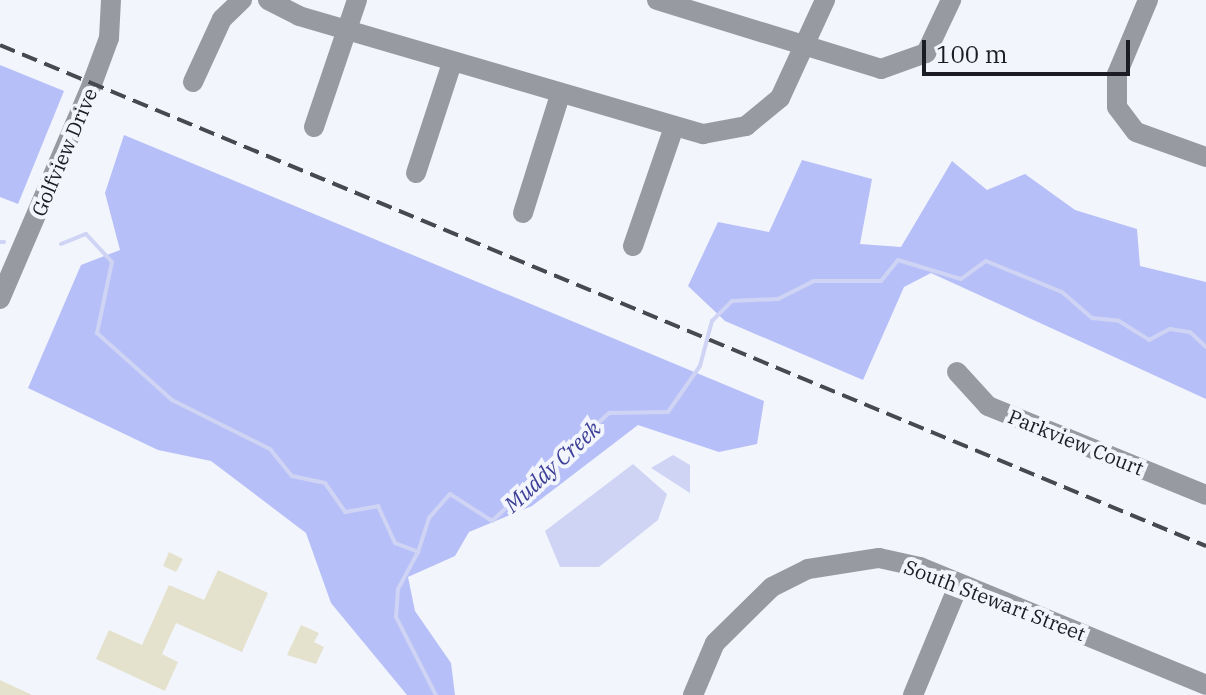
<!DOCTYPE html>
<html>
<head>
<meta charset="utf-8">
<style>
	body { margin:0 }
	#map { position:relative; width:1206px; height:695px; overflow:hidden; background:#f3f5fd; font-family:"IBM Plex Serif",serif }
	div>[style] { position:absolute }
	.green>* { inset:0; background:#b6bff7 }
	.water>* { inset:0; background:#cfd4f4 }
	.stream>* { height:4px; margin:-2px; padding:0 2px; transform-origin:2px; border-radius:2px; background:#cfd4f4 }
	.building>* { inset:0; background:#e4e2cd }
	.minor>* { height:20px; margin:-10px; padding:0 10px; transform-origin:10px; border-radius:10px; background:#989aa2 }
	.rail>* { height:4px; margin-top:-2px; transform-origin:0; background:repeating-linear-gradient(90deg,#484950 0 16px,transparent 0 24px) }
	span { translate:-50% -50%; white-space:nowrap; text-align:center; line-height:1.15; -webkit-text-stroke:8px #f3f5fd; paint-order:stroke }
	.street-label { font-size:20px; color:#1c1d24 }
	.water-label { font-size:22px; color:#3d4096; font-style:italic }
	.scale { position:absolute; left:922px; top:40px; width:208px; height:36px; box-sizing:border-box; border:4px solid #1c1d24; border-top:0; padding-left:10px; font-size:24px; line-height:28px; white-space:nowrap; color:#1c1d24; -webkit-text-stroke:6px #f3f5fd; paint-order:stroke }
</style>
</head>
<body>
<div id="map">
	<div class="green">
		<i style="clip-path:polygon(0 65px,64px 91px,18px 204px,0 197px)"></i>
		<i style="clip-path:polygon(124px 135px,764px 401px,757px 444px,719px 452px,638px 425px,532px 506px,469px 532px,455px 556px,408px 577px,415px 611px,451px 663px,455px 695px,407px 695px,331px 603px,306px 533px,211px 461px,158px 450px,28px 388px,81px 265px,120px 250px,105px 193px)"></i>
		<i style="clip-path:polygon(802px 160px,872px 179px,860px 244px,901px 247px,952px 161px,987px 190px,1025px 174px,1075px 210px,1137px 229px,1140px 266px,1206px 282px,1206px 399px,931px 273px,904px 287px,863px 380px,725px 321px,688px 286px,718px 222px,769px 232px)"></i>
	</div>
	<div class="water">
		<i style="clip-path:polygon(673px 455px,690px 465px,690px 493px,651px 468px)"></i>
		<i style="clip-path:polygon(633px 464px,667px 494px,658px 520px,599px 567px,560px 567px,545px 531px)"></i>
	</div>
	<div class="stream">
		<i style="left:0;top:242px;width:4px"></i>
		<i style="left:61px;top:244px;width:27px;rotate:-22deg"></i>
		<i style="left:86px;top:234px;width:38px;rotate:47deg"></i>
		<i style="left:112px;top:262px;width:73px;rotate:101.9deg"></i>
		<i style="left:97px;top:333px;width:101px;rotate:41.8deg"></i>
		<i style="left:172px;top:400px;width:110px;rotate:26.6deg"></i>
		<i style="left:270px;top:449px;width:35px;rotate:51deg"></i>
		<i style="left:292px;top:476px;width:34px;rotate:12deg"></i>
		<i style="left:325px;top:483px;width:35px;rotate:55deg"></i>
		<i style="left:345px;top:512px;width:34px;rotate:-10deg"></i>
		<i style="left:378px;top:506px;width:41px;rotate:65.3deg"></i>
		<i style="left:395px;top:543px;width:25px;rotate:21deg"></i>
		<i style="left:418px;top:552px;width:36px;rotate:-72deg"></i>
		<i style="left:429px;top:518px;width:32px;rotate:-49deg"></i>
		<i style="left:450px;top:494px;width:50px;rotate:32.7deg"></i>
		<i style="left:492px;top:521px;width:159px;rotate:-42.7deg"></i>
		<i style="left:609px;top:413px;width:59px;rotate:-1deg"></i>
		<i style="left:668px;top:412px;width:56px;rotate:-55.2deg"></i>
		<i style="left:700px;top:366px;width:47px;rotate:-75.1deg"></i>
		<i style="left:712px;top:321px;width:28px;rotate:-45deg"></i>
		<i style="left:732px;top:301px;width:46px;rotate:-2.5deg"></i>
		<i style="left:778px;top:299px;width:40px;rotate:-26.6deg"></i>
		<i style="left:814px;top:281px;width:67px"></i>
		<i style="left:881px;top:281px;width:27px;rotate:-51deg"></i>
		<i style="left:898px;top:260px;width:66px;rotate:16.8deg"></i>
		<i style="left:961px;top:279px;width:31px;rotate:-36deg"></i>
		<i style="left:986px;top:261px;width:82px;rotate:22.2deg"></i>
		<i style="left:1062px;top:292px;width:40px;rotate:41deg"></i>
		<i style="left:1092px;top:318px;width:27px;rotate:6deg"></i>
		<i style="left:1119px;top:321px;width:36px;rotate:32deg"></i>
		<i style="left:1149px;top:340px;width:24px;rotate:-28deg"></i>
		<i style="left:1170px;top:329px;width:20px;rotate:9deg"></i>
		<i style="left:1190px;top:332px;width:22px;rotate:43deg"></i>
		<i style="left:418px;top:552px;width:42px;rotate:118.4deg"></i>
		<i style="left:398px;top:589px;width:28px;rotate:94deg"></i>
		<i style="left:396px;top:617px;width:88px;rotate:62.9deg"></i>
	</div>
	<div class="building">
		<i style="clip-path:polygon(169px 552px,183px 559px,176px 572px,163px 566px)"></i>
		<i style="clip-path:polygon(218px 570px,268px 593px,242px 652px,176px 623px,162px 654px,178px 662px,165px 691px,96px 659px,109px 630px,142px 645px,169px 585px,204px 600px)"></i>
		<i style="clip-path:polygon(301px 625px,319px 633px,314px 642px,324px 647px,316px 664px,287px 655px)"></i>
		<i style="clip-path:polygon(0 680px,32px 695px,0 695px)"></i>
	</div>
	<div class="minor">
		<i style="left:268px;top:0;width:35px;rotate:27deg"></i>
		<i style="left:299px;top:16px;width:421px;rotate:16.3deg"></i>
		<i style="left:703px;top:134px;width:44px;rotate:-10.5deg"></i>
		<i style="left:746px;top:126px;width:44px;rotate:-39.5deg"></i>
		<i style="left:780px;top:98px;width:108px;rotate:-65.3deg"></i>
		<i style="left:657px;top:0;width:234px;rotate:17.1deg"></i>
		<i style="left:881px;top:69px;width:48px;rotate:-19.6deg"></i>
		<i style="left:926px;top:53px;width:59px;rotate:-64.7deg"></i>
		<i style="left:1148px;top:0;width:80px;rotate:112.7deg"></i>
		<i style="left:1117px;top:74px;width:33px;rotate:90deg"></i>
		<i style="left:1117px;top:107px;width:31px;rotate:53deg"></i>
		<i style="left:1136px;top:132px;width:74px;rotate:19.7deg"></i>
		<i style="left:193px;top:82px;width:69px;rotate:-65.3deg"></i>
		<i style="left:222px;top:19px;width:28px;rotate:-44deg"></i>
		<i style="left:314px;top:127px;width:134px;rotate:-71.3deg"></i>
		<i style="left:416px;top:173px;width:116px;rotate:-71.9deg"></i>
		<i style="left:523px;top:213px;width:124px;rotate:-72.6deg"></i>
		<i style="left:633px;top:246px;width:123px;rotate:-71deg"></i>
		<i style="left:0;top:299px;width:234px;rotate:-66.8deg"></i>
		<i style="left:92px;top:84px;width:49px;rotate:-69.7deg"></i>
		<i style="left:109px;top:38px;width:38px;rotate:-87deg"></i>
		<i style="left:957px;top:372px;width:46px;rotate:47.6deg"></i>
		<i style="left:988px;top:406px;width:235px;rotate:22.2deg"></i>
		<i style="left:693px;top:695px;width:56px;rotate:-67.1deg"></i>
		<i style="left:715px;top:643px;width:80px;rotate:-44.5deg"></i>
		<i style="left:772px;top:587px;width:40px;rotate:-26.6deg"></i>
		<i style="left:808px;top:569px;width:72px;rotate:-8.8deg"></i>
		<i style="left:879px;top:558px;width:42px;rotate:12.4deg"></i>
		<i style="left:920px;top:567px;width:309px;rotate:22.4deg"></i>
		<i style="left:913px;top:695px;width:120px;rotate:-67.5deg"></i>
	</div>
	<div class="rail">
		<i style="left:0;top:45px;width:1306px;rotate:22.56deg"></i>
	</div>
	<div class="street-label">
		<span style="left:64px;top:152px;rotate:-67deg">Golfview Drive</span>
		<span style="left:1076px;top:442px;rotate:22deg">Parkview Court</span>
		<span style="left:995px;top:600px;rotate:21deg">South Stewart Street</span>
	</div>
	<div class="water-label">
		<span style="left:552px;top:466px;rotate:-43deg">Muddy Creek</span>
	</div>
	<div class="scale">100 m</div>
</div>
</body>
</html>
